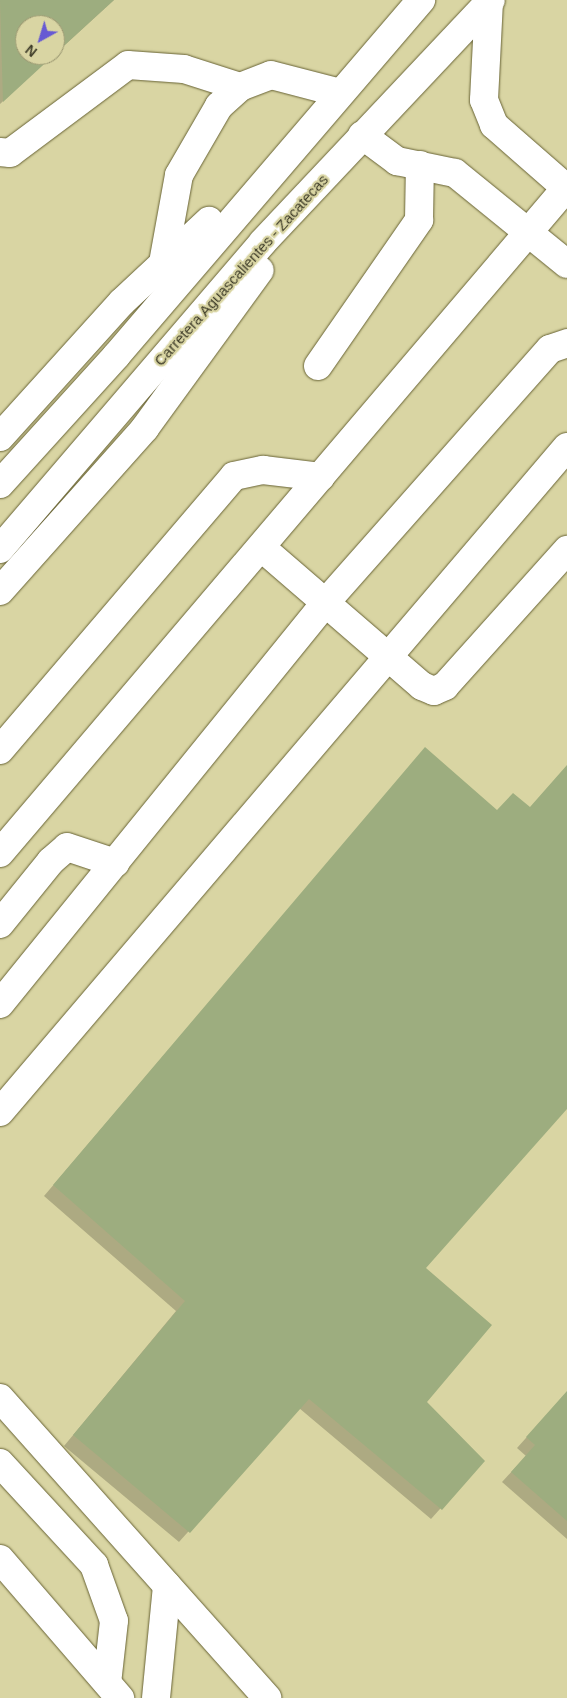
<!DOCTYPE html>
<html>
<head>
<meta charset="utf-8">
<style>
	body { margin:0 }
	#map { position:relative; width:567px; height:1698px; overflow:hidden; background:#d9d5a3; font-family:Helvetica,sans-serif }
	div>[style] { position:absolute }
	.shadow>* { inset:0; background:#0003 }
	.building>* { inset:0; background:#9dad7f }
	.roads { filter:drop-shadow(0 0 1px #686335) drop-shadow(0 0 1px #686335) }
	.minor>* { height:28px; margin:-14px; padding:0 14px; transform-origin:14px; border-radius:14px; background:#fff }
	.highway>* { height:28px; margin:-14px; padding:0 14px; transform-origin:14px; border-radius:14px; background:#fff }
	span { translate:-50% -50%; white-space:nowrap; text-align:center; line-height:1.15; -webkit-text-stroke:4.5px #d9d5a3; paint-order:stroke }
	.street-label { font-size:15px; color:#3f3d29 }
	.north { position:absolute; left:15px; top:15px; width:50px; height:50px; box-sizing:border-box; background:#d9d5a3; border:1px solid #9b9872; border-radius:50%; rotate:219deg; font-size:14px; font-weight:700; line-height:20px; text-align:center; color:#3f3d29 }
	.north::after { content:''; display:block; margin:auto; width:18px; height:22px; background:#675ad3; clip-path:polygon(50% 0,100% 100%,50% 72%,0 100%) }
</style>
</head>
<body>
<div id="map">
	<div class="shadow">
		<i style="clip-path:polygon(0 0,114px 0,55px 54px,55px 25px,25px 25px,25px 55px,53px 55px,0 104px)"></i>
		<i style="clip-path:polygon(425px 749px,496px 812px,529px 809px,567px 766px,567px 1106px,424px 1268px,425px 1402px,483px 1461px,431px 1519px,299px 1408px,179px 1542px,64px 1446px,176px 1311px,44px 1196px)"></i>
		<i style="clip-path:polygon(567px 1392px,567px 1539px,502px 1482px,526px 1456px,517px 1448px)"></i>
	</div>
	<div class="building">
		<i style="clip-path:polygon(0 0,114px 0,55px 54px,55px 25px,25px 25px,25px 55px,54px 55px,3px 102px)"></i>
		<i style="clip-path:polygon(425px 747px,497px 810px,513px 793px,530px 807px,567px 765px,567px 1109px,426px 1268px,492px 1325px,427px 1402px,485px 1461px,442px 1510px,309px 1399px,190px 1533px,73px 1435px,185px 1301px,53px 1185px)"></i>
		<i style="clip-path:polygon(567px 1391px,567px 1521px,511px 1472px,535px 1445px,526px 1437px)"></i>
	</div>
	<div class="roads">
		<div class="minor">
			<i style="left:489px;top:1px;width:99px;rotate:92.9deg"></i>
			<i style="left:484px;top:100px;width:27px;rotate:68deg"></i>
			<i style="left:494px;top:125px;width:97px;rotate:41.2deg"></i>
			<i style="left:362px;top:135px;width:44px;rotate:36.6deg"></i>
			<i style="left:397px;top:161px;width:59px;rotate:11.7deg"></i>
			<i style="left:455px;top:173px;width:144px;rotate:39.1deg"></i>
			<i style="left:0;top:152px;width:10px;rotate:6deg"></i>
			<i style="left:10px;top:153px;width:147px;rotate:-36.7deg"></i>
			<i style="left:128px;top:65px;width:56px;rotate:4.1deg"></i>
			<i style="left:184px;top:69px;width:59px;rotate:17.8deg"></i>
			<i style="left:163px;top:263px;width:89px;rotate:-79.7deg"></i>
			<i style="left:179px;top:175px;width:80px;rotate:-59.9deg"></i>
			<i style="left:219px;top:106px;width:28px;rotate:-42deg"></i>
			<i style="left:240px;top:87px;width:33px;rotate:-21deg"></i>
			<i style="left:271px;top:75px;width:71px;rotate:14.6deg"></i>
			<i style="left:318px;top:366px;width:178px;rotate:-55.3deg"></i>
			<i style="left:419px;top:220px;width:55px;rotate:-89deg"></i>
			<i style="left:262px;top:548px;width:211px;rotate:40.8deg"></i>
			<i style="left:422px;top:686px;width:13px;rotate:23deg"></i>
			<i style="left:434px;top:691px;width:12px;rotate:-24deg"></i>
			<i style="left:445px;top:686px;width:183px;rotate:-48.1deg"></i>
			<i style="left:0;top:750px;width:360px;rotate:-49.5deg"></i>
			<i style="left:234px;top:476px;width:30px;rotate:-12deg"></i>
			<i style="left:263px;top:470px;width:58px;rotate:6.9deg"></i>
			<i style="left:0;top:853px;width:873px;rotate:-49.6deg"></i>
			<i style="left:0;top:924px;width:81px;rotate:-51deg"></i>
			<i style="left:51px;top:861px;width:21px;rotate:-41deg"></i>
			<i style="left:67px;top:847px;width:51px;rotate:18.4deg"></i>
			<i style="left:0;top:1004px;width:518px;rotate:-50.96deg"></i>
			<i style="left:326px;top:602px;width:338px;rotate:-48.5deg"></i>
			<i style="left:550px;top:349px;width:18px;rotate:-19deg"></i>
			<i style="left:0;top:1112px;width:874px;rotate:-49.55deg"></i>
			<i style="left:0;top:1398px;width:402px;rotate:48.3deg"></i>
			<i style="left:0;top:1463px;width:139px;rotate:47.3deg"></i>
			<i style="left:94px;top:1565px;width:59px;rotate:70.3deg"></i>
			<i style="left:114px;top:1621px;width:62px;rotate:96.4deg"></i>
			<i style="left:0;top:1559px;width:184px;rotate:49.2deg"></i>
			<i style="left:156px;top:1698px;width:113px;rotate:-84.4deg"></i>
		</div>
		<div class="highway">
			<i style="left:0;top:437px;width:182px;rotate:-47.9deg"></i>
			<i style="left:122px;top:302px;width:119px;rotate:-43deg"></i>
			<i style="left:0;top:484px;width:173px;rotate:-47.8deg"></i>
			<i style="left:116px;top:356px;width:469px;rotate:-49.4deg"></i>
			<i style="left:0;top:549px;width:404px;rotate:-49.4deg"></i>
			<i style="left:263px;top:242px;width:332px;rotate:-46.7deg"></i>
			<i style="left:0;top:591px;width:218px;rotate:-48.3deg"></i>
			<i style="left:145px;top:428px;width:195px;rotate:-54deg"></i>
		</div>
	</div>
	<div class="street-label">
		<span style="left:241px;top:270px;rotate:-48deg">Carretera Aguascalientes - Zacatecas</span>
	</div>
	<div class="north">N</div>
</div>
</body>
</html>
